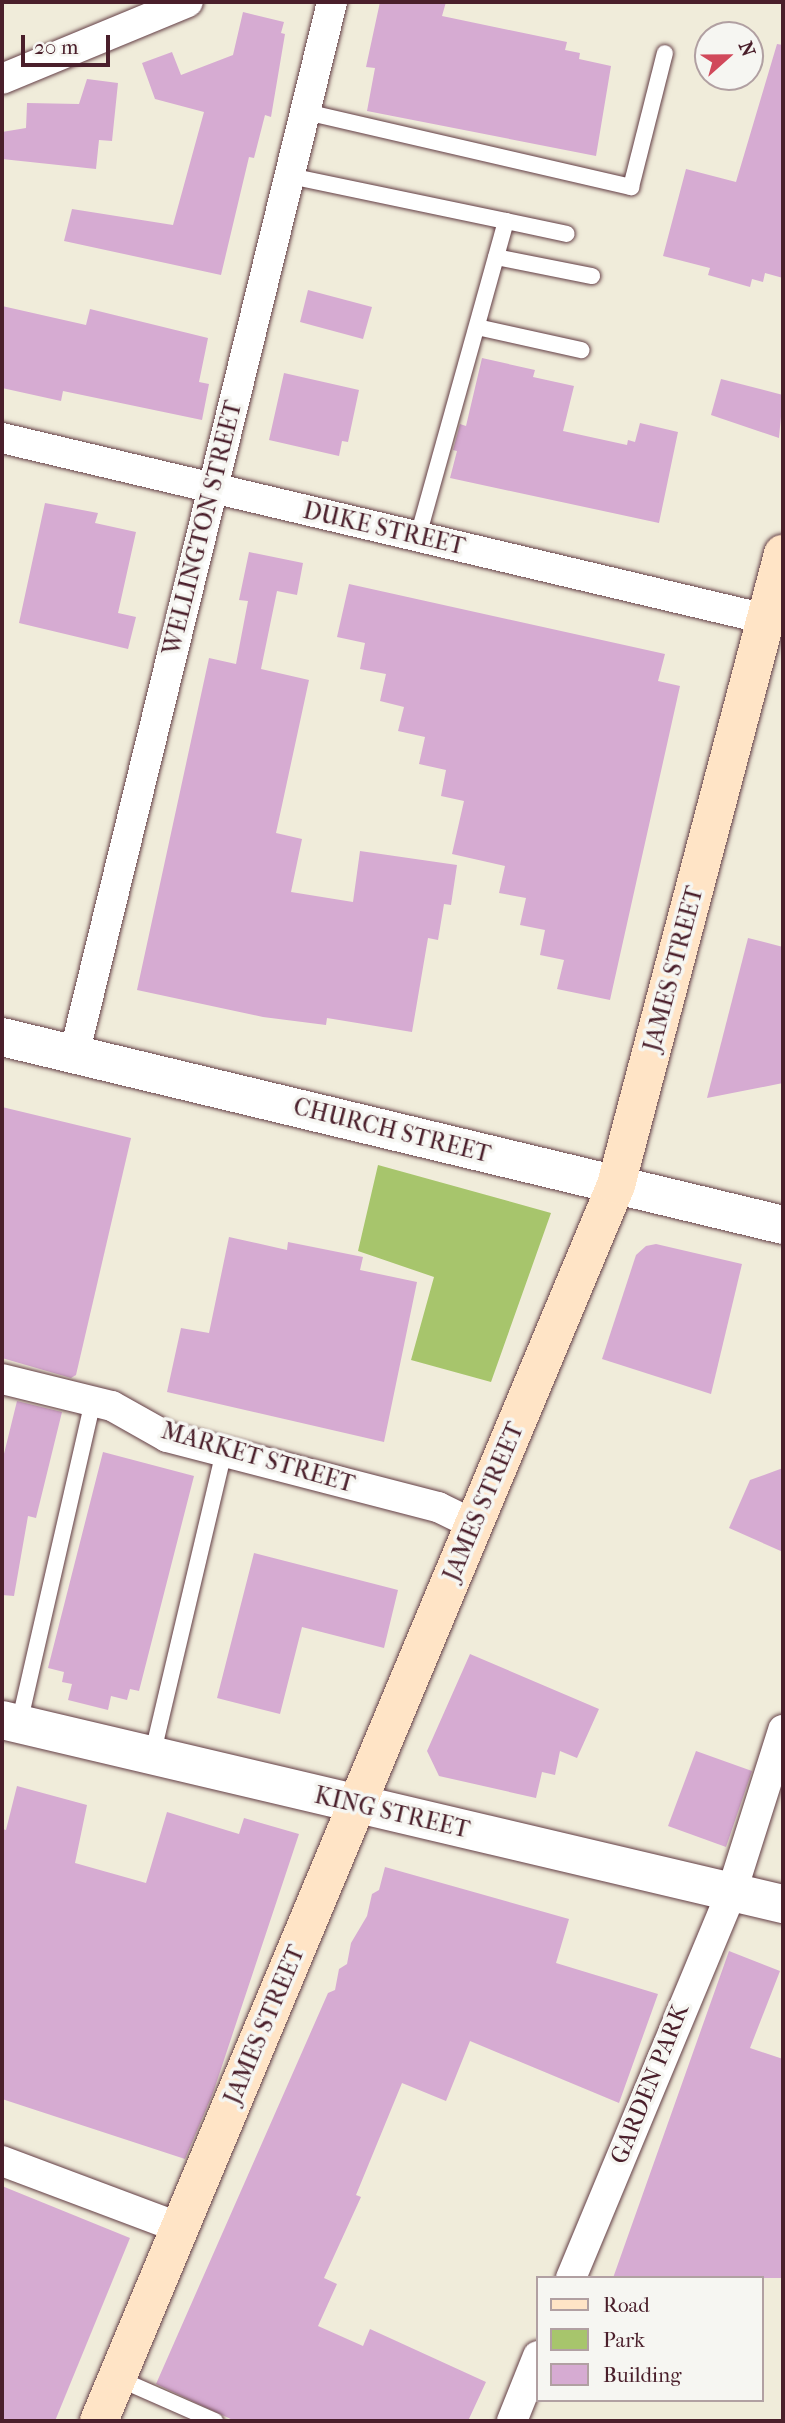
<!DOCTYPE html>
<html>
<head>
<meta charset="utf-8">
<style>
	body { margin:0 }
	#map { position:relative; width:785px; height:2423px; overflow:hidden; background:#f0ecda; font-family:"IM FELL French Canon",serif }
	div>[style] { position:absolute }
	.green>* { inset:0; background:#a7c56c }
	.building>* { inset:0; background:#d6abd2 }
	.roads { filter:drop-shadow(0 0 2px #633e45) drop-shadow(0 0 2px #633e45) }
	.service>* { height:16px; margin:-8px; padding:0 8px; transform-origin:8px; border-radius:8px; background:#fff }
	.minor>* { height:30px; margin:-15px; padding:0 15px; transform-origin:15px; border-radius:15px; background:#fff }
	.tertiary>* { height:38px; margin:-19px; padding:0 19px; transform-origin:19px; border-radius:19px; background:#fff }
	.secondary>* { height:38px; margin:-19px; padding:0 19px; transform-origin:19px; border-radius:19px; background:#ffe4c6 }
	span { translate:-50% -50%; white-space:nowrap; text-align:center; line-height:1.15; -webkit-text-stroke:7px #f6f6f2; paint-order:stroke }
	.street-label { font-size:24px; color:#4a1f2b }
	.frame { position:absolute; inset:0; border:4px solid #4a1f2b; pointer-events:none }
	.legend { position:absolute; left:536px; top:2276px; width:228px; height:126px; box-sizing:border-box; background:#f6f6f2; border:2px solid #b1a0a2; margin:0; padding:9px 12px; list-style:none; font-size:21px; color:#4a1f2b }
	.legend li { display:flex; align-items:center; gap:14px; height:35px }
	.legend b { width:35px; border:2px solid #b1a0a2 }
	.north { position:absolute; left:694px; top:21px; width:70px; height:70px; box-sizing:border-box; background:#f6f6f2; border:2px solid #b1a0a2; border-radius:50%; rotate:69deg; font-size:19px; font-weight:700; line-height:28px; text-align:center; color:#4a1f2b }
	.north::after { content:''; display:block; margin:auto; width:24px; height:32px; background:#d1495b; clip-path:polygon(50% 0,100% 100%,50% 72%,0 100%) }
	.scale { position:absolute; left:21px; top:35px; width:89px; height:32px; box-sizing:border-box; border:4px solid #4a1f2b; border-top:0; padding-left:9px; font-size:21px; line-height:24px; white-space:nowrap; color:#4a1f2b; -webkit-text-stroke:5px #f6f6f2; paint-order:stroke }
</style>
</head>
<body>
<div id="map">
	<div class="green">
		<i style="clip-path:polygon(378px 1165px,551px 1213px,491px 1382px,411px 1360px,434px 1277px,358px 1251px)"></i>
	</div>
	<div class="building">
		<i style="clip-path:polygon(380px 2px,446px 2px,442px 16px,567px 42px,565px 50px,580px 53px,579px 59px,611px 66px,596px 156px,367px 111px,375px 68px,366px 67px)"></i>
		<i style="clip-path:polygon(243px 12px,284px 22px,281px 33px,285px 34px,271px 117px,265px 115px,254px 158px,249px 157px,221px 275px,64px 241px,72px 209px,173px 225px,204px 112px,155px 99px,142px 63px,172px 52px,181px 75px,233px 55px)"></i>
		<i style="clip-path:polygon(777px 44px,783px 45px,783px 278px,765px 273px,763px 282px,752px 279px,750px 287px,708px 275px,710px 268px,663px 256px,686px 169px,736px 182px)"></i>
		<i style="clip-path:polygon(87px 79px,118px 83px,112px 141px,99px 140px,96px 169px,2px 159px,2px 132px,26px 128px,27px 103px,79px 104px)"></i>
		<i style="clip-path:polygon(308px 290px,372px 307px,363px 339px,300px 322px)"></i>
		<i style="clip-path:polygon(2px 306px,86px 325px,90px 309px,208px 338px,199px 382px,209px 384px,202px 420px,63px 391px,61px 401px,2px 388px)"></i>
		<i style="clip-path:polygon(482px 358px,535px 370px,533px 377px,574px 386px,563px 431px,627px 445px,628px 440px,635px 442px,640px 423px,678px 432px,659px 523px,450px 478px,457px 451px,453px 450px,460px 424px,466px 426px)"></i>
		<i style="clip-path:polygon(284px 373px,359px 390px,348px 442px,342px 441px,339px 456px,269px 440px)"></i>
		<i style="clip-path:polygon(721px 379px,783px 395px,779px 438px,711px 415px)"></i>
		<i style="clip-path:polygon(45px 503px,98px 513px,95px 523px,136px 532px,118px 613px,136px 617px,128px 649px,19px 623px)"></i>
		<i style="clip-path:polygon(249px 552px,303px 563px,297px 595px,277px 591px,261px 669px,309px 680px,276px 833px,302px 839px,291px 892px,353px 902px,360px 851px,457px 865px,451px 905px,444px 904px,438px 940px,428px 938px,412px 1032px,327px 1018px,326px 1025px,263px 1017px,137px 990px,209px 658px,236px 664px,248px 601px,239px 600px)"></i>
		<i style="clip-path:polygon(349px 584px,665px 654px,658px 681px,680px 686px,610px 1000px,557px 989px,564px 960px,540px 955px,545px 930px,520px 925px,526px 898px,499px 893px,505px 866px,452px 854px,464px 801px,441px 796px,446px 770px,419px 764px,425px 737px,398px 731px,404px 707px,380px 701px,386px 674px,360px 669px,365px 643px,337px 637px)"></i>
		<i style="clip-path:polygon(748px 938px,783px 947px,783px 1083px,707px 1098px)"></i>
		<i style="clip-path:polygon(2px 1107px,131px 1138px,76px 1375px,71px 1378px,2px 1358px)"></i>
		<i style="clip-path:polygon(229px 1237px,287px 1250px,288px 1242px,363px 1257px,360px 1270px,417px 1282px,384px 1442px,167px 1392px,181px 1328px,209px 1333px)"></i>
		<i style="clip-path:polygon(656px 1244px,742px 1264px,711px 1394px,602px 1359px,636px 1255px,646px 1246px)"></i>
		<i style="clip-path:polygon(17px 1401px,62px 1412px,36px 1518px,28px 1516px,14px 1596px,2px 1595px,2px 1462px)"></i>
		<i style="clip-path:polygon(103px 1452px,194px 1476px,139px 1691px,130px 1689px,127px 1700px,111px 1696px,108px 1710px,68px 1700px,72px 1684px,62px 1682px,64px 1672px,48px 1668px)"></i>
		<i style="clip-path:polygon(783px 1468px,783px 1552px,729px 1528px,750px 1480px)"></i>
		<i style="clip-path:polygon(254px 1553px,398px 1590px,384px 1648px,302px 1627px,280px 1714px,217px 1698px)"></i>
		<i style="clip-path:polygon(470px 1654px,599px 1709px,577px 1758px,560px 1751px,555px 1775px,542px 1772px,536px 1798px,439px 1776px,427px 1751px)"></i>
		<i style="clip-path:polygon(696px 1751px,752px 1771px,726px 1847px,668px 1826px)"></i>
		<i style="clip-path:polygon(17px 1786px,87px 1805px,75px 1863px,146px 1883px,167px 1812px,239px 1834px,244px 1818px,299px 1834px,213px 2093px,185px 2159px,2px 2099px,2px 1829px,6px 1830px)"></i>
		<i style="clip-path:polygon(385px 1867px,569px 1919px,556px 1963px,658px 1994px,619px 2103px,470px 2041px,446px 2101px,402px 2083px,356px 2195px,361px 2197px,324px 2278px,337px 2284px,318px 2326px,363px 2346px,370px 2329px,486px 2382px,468px 2421px,235px 2421px,156px 2384px,328px 1993px,335px 1990px,339px 1969px,347px 1964px,351px 1943px,367px 1916px,372px 1894px,379px 1890px)"></i>
		<i style="clip-path:polygon(729px 1951px,780px 1971px,750px 2048px,783px 2059px,783px 2278px,613px 2278px)"></i>
		<i style="clip-path:polygon(2px 2186px,130px 2238px,55px 2421px,2px 2421px)"></i>
	</div>
	<div class="roads">
		<div class="service">
			<i style="left:306px;top:112px;width:334px;rotate:13deg"></i>
			<i style="left:631px;top:187px;width:138px;rotate:-75.8deg"></i>
			<i style="left:290px;top:176px;width:221px;rotate:11.8deg"></i>
			<i style="left:506px;top:221px;width:328px;rotate:105.6deg"></i>
			<i style="left:506px;top:221px;width:62px;rotate:12deg"></i>
			<i style="left:496px;top:257px;width:98px;rotate:11.2deg"></i>
			<i style="left:477px;top:327px;width:107px;rotate:12.5deg"></i>
			<i style="left:19px;top:1724px;width:330px;rotate:-77.1deg"></i>
			<i style="left:152px;top:1756px;width:312px;rotate:-76.7deg"></i>
			<i style="left:117px;top:2378px;width:107px;rotate:23.7deg"></i>
		</div>
		<div class="minor">
			<i style="left:2px;top:79px;width:201px;rotate:-22.5deg"></i>
			<i style="left:2px;top:438px;width:785px;rotate:13.33deg"></i>
			<i style="left:74px;top:1055px;width:1084px;rotate:-76.23deg"></i>
			<i style="left:2px;top:1379px;width:113px;rotate:13.8deg"></i>
			<i style="left:112px;top:1406px;width:63px;rotate:29.4deg"></i>
			<i style="left:167px;top:1437px;width:280px;rotate:14.5deg"></i>
			<i style="left:438px;top:1507px;width:41px;rotate:25.9deg"></i>
			<i style="left:2px;top:2161px;width:190px;rotate:20.6deg"></i>
			<i style="left:571px;top:2278px;width:419px;rotate:-67.4deg"></i>
			<i style="left:732px;top:1891px;width:169px;rotate:-72.4deg"></i>
			<i style="left:512px;top:2421px;width:70px;rotate:-68.2deg"></i>
		</div>
		<div class="tertiary">
			<i style="left:2px;top:1037px;width:803px;rotate:13.53deg"></i>
			<i style="left:2px;top:1720px;width:802px;rotate:13.26deg"></i>
		</div>
		<div class="secondary">
			<i style="left:99px;top:2421px;width:1340px;rotate:-67.3deg"></i>
			<i style="left:616px;top:1185px;width:653px;rotate:-75.18deg"></i>
		</div>
	</div>
	<div class="street-label">
		<span style="left:203px;top:528px;rotate:-76deg">WELLINGTON STREET</span>
		<span style="left:384px;top:529px;rotate:13deg">DUKE STREET</span>
		<span style="left:674px;top:969px;rotate:-75deg">JAMES STREET</span>
		<span style="left:392px;top:1131px;rotate:14deg">CHURCH STREET</span>
		<span style="left:258px;top:1458px;rotate:16deg">MARKET STREET</span>
		<span style="left:484px;top:1502px;rotate:-67deg">JAMES STREET</span>
		<span style="left:392px;top:1813px;rotate:13deg">KING STREET</span>
		<span style="left:265px;top:2025px;rotate:-67deg">JAMES STREET</span>
		<span style="left:650px;top:2084px;rotate:-68deg">GARDEN PARK</span>
	</div>
	<div class="frame"></div>
	<ul class="legend">
	<li><b style="height:9px;background:#ffe4c6"></b>Road</li>
	<li><b style="height:19px;background:#a7c56c"></b>Park</li>
	<li><b style="height:19px;background:#d6abd2"></b>Building</li>
	</ul>
	<div class="north">N</div>
	<div class="scale">20 m</div>
</div>
</body>
</html>
